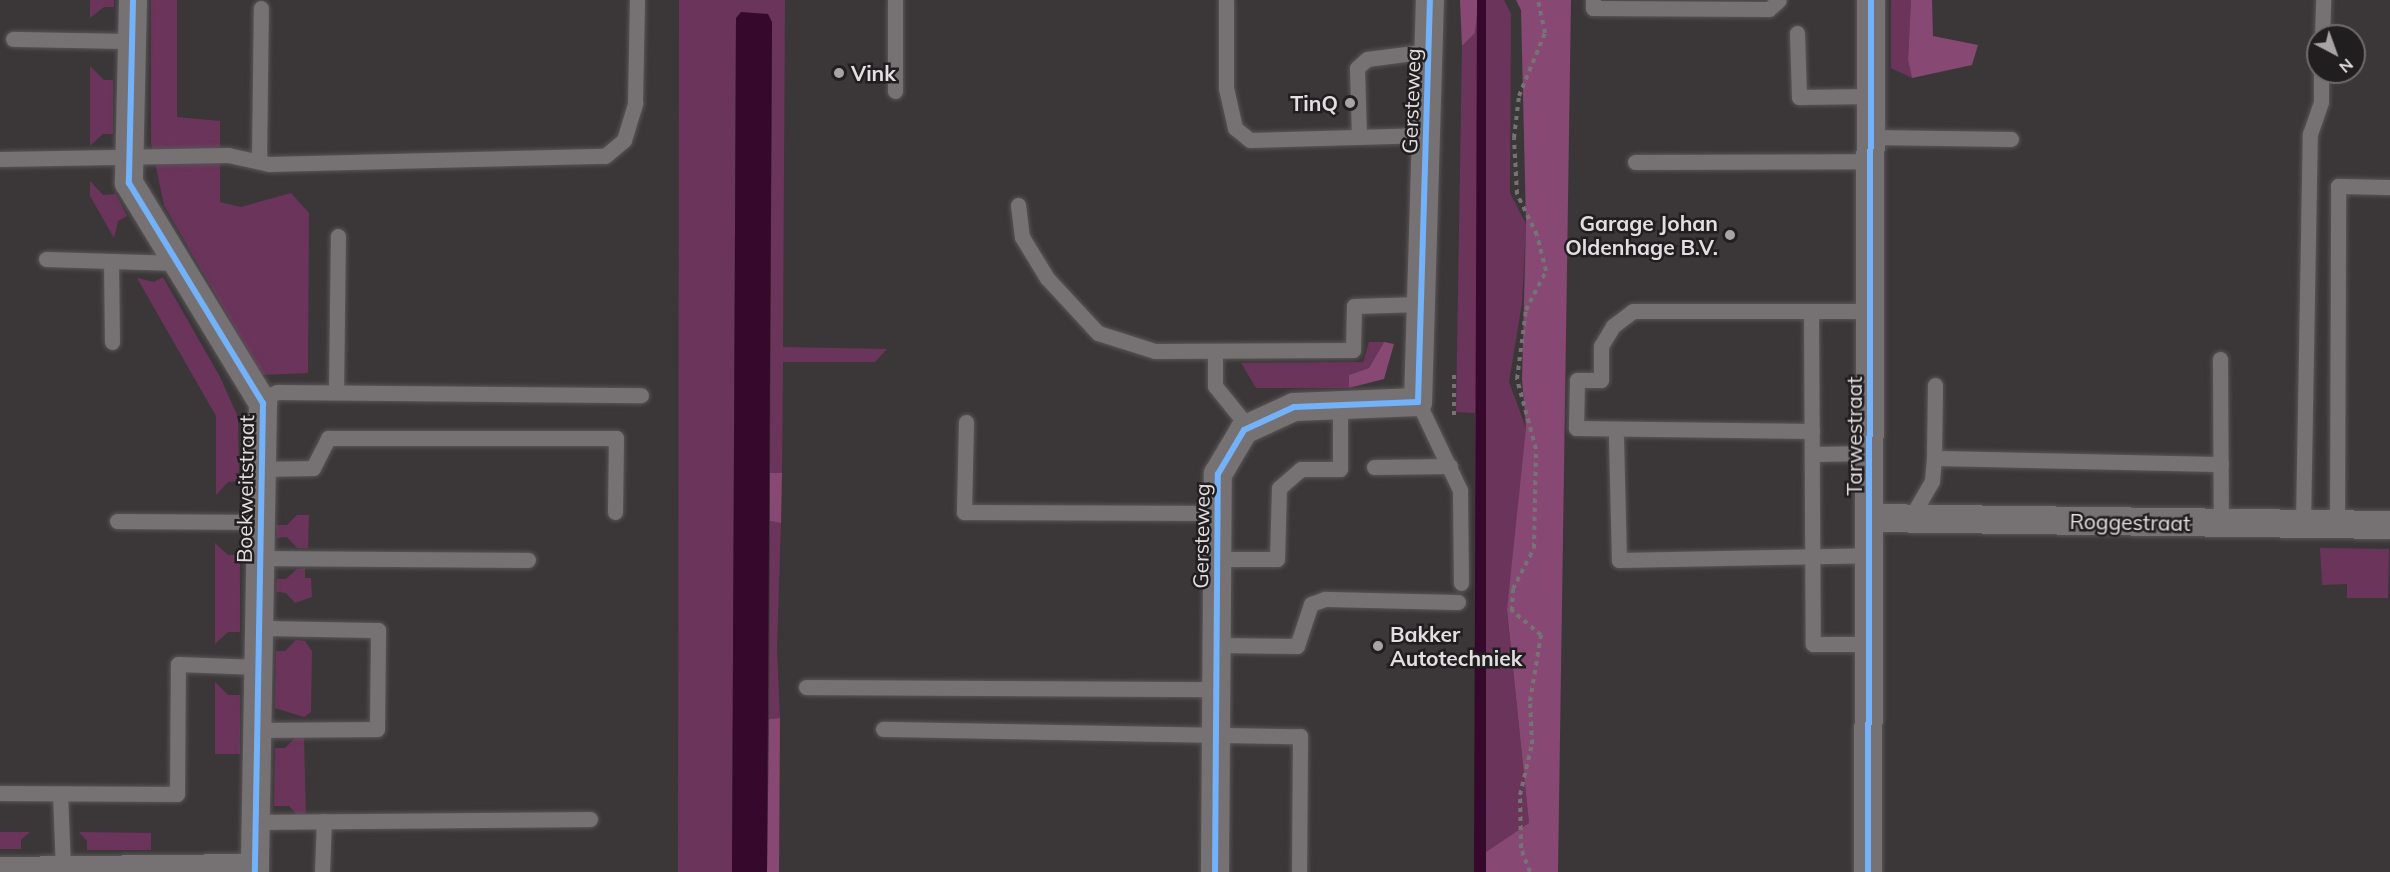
<!DOCTYPE html>
<html>
<head>
<meta charset="utf-8">
<style>
	body { margin:0 }
	#map { position:relative; width:2390px; height:872px; overflow:hidden; background:#3b3739; font-family:Mulish,sans-serif }
	div>[style] { position:absolute }
	.green>* { inset:0; background:#6b345a }
	.forest>* { inset:0; background:#874873 }
	.water>* { inset:0; background:#36082b }
	.path>* { height:4px; margin-top:-2px; transform-origin:0; background:repeating-linear-gradient(90deg,#767374 0 4.5px,transparent 0 9px) }
	.roads { filter:drop-shadow(0 0 2px #595557) drop-shadow(0 0 2px #595557) }
	.lane>* { height:15px; margin:-7.5px; padding:0 7.5px; transform-origin:7.5px; border-radius:7.5px; background:#767274 }
	.street>* { height:28px; margin:-14px; padding:0 14px; transform-origin:14px; border-radius:14px; background:#767274 }
	.cycleway>* { height:6px; margin:-3px; padding:0 3px; transform-origin:3px; border-radius:3px; background:#73b2f8 }
	.dots>* { width:16px; height:16px; translate:-50% -50%; box-sizing:border-box; border:3px solid #211e20; border-radius:50% }
	span { translate:-50% -50%; white-space:nowrap; text-align:center; line-height:1.15; -webkit-text-stroke:5px #211e20; paint-order:stroke }
	.poi-label { font-size:21px; color:#e3dee1; font-weight:700 }
	.left { translate:0 -50%; text-align:left }
	.right { translate:-100% -50%; text-align:right }
	.street-label { font-size:21px; color:#e3dee1 }
	.north { position:absolute; left:2306px; top:24px; width:60px; height:60px; box-sizing:border-box; background:#211e20; border:2px solid #6f6b6d; border-radius:50%; rotate:139deg; font-size:16px; font-weight:700; line-height:24px; text-align:center; color:#e3dee1 }
	.north::after { content:''; display:block; margin:auto; width:21px; height:27px; background:#a8a4a6; clip-path:polygon(50% 0,100% 100%,50% 72%,0 100%) }
</style>
</head>
<body>
<div id="map">
	<div class="green">
		<i style="clip-path:polygon(90px 0,114px 0,114px 7px,104px 7px,90px 18px)"></i>
		<i style="clip-path:polygon(151px 0,177px 0,177px 117px,220px 121px,220px 202px,241px 207px,291px 193px,309px 213px,308px 373px,262px 375px,164px 205px,151px 143px)"></i>
		<i style="clip-path:polygon(679px 0,785px 0,783px 347px,887px 349px,875px 362px,783px 362px,782px 473px,770px 473px,772px 22px,736px 18px,732px 872px,678px 872px)"></i>
		<i style="clip-path:polygon(1477px 0,1504px 0,1511px 14px,1510px 193px,1526px 224px,1522px 303px,1509px 382px,1526px 428px,1527px 546px,1507px 611px,1529px 823px,1486px 852px,1486px 624px,1476px 624px,1475px 413px,1456px 412px,1462px 46px,1475px 33px)"></i>
		<i style="clip-path:polygon(1891px 0,1911px 0,1908px 60px,1912px 78px,1891px 68px)"></i>
		<i style="clip-path:polygon(90px 66px,104px 80px,113px 80px,113px 134px,103px 134px,90px 146px)"></i>
		<i style="clip-path:polygon(90px 181px,103px 195px,116px 194px,127px 216px,118px 221px,114px 238px,90px 196px)"></i>
		<i style="clip-path:polygon(163px 277px,220px 377px,238px 417px,239px 481px,228px 482px,216px 495px,216px 416px,137px 278px,154px 282px)"></i>
		<i style="clip-path:polygon(1369px 342px,1384px 342px,1369px 368px,1349px 375px,1349px 388px,1256px 388px,1241px 363px,1363px 362px)"></i>
		<i style="clip-path:polygon(297px 515px,309px 515px,308px 548px,297px 548px,287px 537px,277px 538px,276px 525px,287px 525px)"></i>
		<i style="clip-path:polygon(770px 521px,781px 523px,777px 648px,780px 718px,769px 719px)"></i>
		<i style="clip-path:polygon(215px 543px,228px 555px,240px 555px,240px 632px,228px 632px,215px 644px)"></i>
		<i style="clip-path:polygon(2320px 548px,2389px 549px,2388px 598px,2347px 598px,2347px 584px,2322px 585px)"></i>
		<i style="clip-path:polygon(305px 568px,305px 578px,311px 578px,312px 597px,295px 603px,286px 593px,276px 592px,277px 579px,286px 579px,297px 569px)"></i>
		<i style="clip-path:polygon(296px 640px,305px 641px,312px 651px,311px 712px,304px 717px,275px 708px,276px 651px,285px 651px)"></i>
		<i style="clip-path:polygon(215px 682px,228px 695px,240px 695px,240px 754px,215px 754px)"></i>
		<i style="clip-path:polygon(296px 737px,304px 737px,306px 817px,299px 817px,289px 806px,274px 806px,275px 748px,285px 748px)"></i>
		<i style="clip-path:polygon(0 832px,30px 832px,21px 840px,21px 849px,0 849px)"></i>
		<i style="clip-path:polygon(79px 832px,151px 833px,151px 850px,87px 850px,87px 841px)"></i>
	</div>
	<div class="forest">
		<i style="clip-path:polygon(1460px 0,1477px 0,1478px 5px,1475px 33px,1462px 46px)"></i>
		<i style="clip-path:polygon(1516px 0,1571px 0,1558px 872px,1486px 872px,1486px 852px,1529px 823px,1507px 610px,1526px 428px,1522px 379px,1526px 224px,1521px 10px)"></i>
		<i style="clip-path:polygon(1911px 0,1932px 0,1933px 36px,1978px 45px,1972px 65px,1912px 78px,1908px 60px)"></i>
		<i style="clip-path:polygon(1384px 342px,1394px 344px,1384px 379px,1349px 388px,1349px 375px,1369px 368px)"></i>
		<i style="clip-path:polygon(770px 473px,782px 473px,781px 523px,770px 521px)"></i>
		<i style="clip-path:polygon(780px 718px,779px 872px,767px 872px,769px 719px)"></i>
	</div>
	<div class="water">
		<i style="clip-path:polygon(1477px 0,1486px 0,1486px 872px,1474px 872px)"></i>
		<i style="clip-path:polygon(741px 12px,768px 14px,772px 22px,767px 872px,732px 872px,736px 18px)"></i>
	</div>
	<div class="path">
		<i style="left:1454px;top:415px;width:41px;rotate:-90deg"></i>
		<i style="left:1530px;top:872px;width:26px;rotate:-111deg"></i>
		<i style="left:1521px;top:848px;width:53px;rotate:-91.1deg"></i>
		<i style="left:1520px;top:795px;width:52px;rotate:-76.8deg"></i>
		<i style="left:1532px;top:744px;width:43px;rotate:-92.7deg"></i>
		<i style="left:1530px;top:701px;width:67px;rotate:-80.5deg"></i>
		<i style="left:1541px;top:635px;width:38px;rotate:-140deg"></i>
		<i style="left:1512px;top:611px;width:22px;rotate:-87deg"></i>
		<i style="left:1513px;top:589px;width:46px;rotate:-62.9deg"></i>
		<i style="left:1534px;top:548px;width:99px;rotate:-88.8deg"></i>
		<i style="left:1536px;top:449px;width:73px;rotate:-105.2deg"></i>
		<i style="left:1517px;top:379px;width:70px;rotate:-82.6deg"></i>
		<i style="left:1526px;top:310px;width:44px;rotate:-62.9deg"></i>
		<i style="left:1546px;top:271px;width:37px;rotate:-104deg"></i>
		<i style="left:1537px;top:235px;width:46px;rotate:-116deg"></i>
		<i style="left:1517px;top:194px;width:56px;rotate:-93.1deg"></i>
		<i style="left:1514px;top:138px;width:42px;rotate:-83.2deg"></i>
		<i style="left:1519px;top:96px;width:68px;rotate:-67.6deg"></i>
		<i style="left:1545px;top:33px;width:34px;rotate:-102deg"></i>
	</div>
	<div class="roads">
		<div class="lane">
			<i style="left:895px;top:0;width:91px;rotate:90deg"></i>
			<i style="left:1226px;top:0;width:88px;rotate:90deg"></i>
			<i style="left:1226px;top:88px;width:41px;rotate:77.3deg"></i>
			<i style="left:1235px;top:128px;width:19px;rotate:39deg"></i>
			<i style="left:1250px;top:140px;width:177px;rotate:-1.6deg"></i>
			<i style="left:1593px;top:0;width:8px;rotate:90deg"></i>
			<i style="left:1593px;top:8px;width:176px;rotate:0.3deg"></i>
			<i style="left:1769px;top:9px;width:13px;rotate:-42deg"></i>
			<i style="left:1797px;top:33px;width:64px;rotate:88.2deg"></i>
			<i style="left:1799px;top:97px;width:72px;rotate:-0.8deg"></i>
			<i style="left:2322px;top:36px;width:36px;rotate:-88deg"></i>
			<i style="left:13px;top:39px;width:119px;rotate:1deg"></i>
			<i style="left:1359px;top:137px;width:69px;rotate:-91.7deg"></i>
			<i style="left:1357px;top:68px;width:13px;rotate:-42deg"></i>
			<i style="left:1367px;top:59px;width:63px;rotate:-7.4deg"></i>
			<i style="left:1871px;top:137px;width:140px;rotate:0.8deg"></i>
			<i style="left:0;top:159px;width:228px;rotate:-1deg"></i>
			<i style="left:228px;top:155px;width:42px;rotate:12.4deg"></i>
			<i style="left:269px;top:164px;width:336px;rotate:-1.4deg"></i>
			<i style="left:605px;top:156px;width:25px;rotate:-40deg"></i>
			<i style="left:624px;top:140px;width:39px;rotate:-73deg"></i>
			<i style="left:635px;top:103px;width:103px;rotate:-88.9deg"></i>
			<i style="left:259px;top:161px;width:153px;rotate:-89.3deg"></i>
			<i style="left:1635px;top:162px;width:236px;rotate:-0.2deg"></i>
			<i style="left:1018px;top:205px;width:32px;rotate:83deg"></i>
			<i style="left:1022px;top:237px;width:48px;rotate:58.6deg"></i>
			<i style="left:1047px;top:278px;width:75px;rotate:47.2deg"></i>
			<i style="left:1098px;top:333px;width:60px;rotate:17.5deg"></i>
			<i style="left:1155px;top:351px;width:198px;rotate:-0.3deg"></i>
			<i style="left:1353px;top:350px;width:44px;rotate:-88.7deg"></i>
			<i style="left:1354px;top:306px;width:67px;rotate:-1.7deg"></i>
			<i style="left:46px;top:259px;width:132px;rotate:1.7deg"></i>
			<i style="left:111px;top:261px;width:81px;rotate:89.3deg"></i>
			<i style="left:1811px;top:311px;width:333px;rotate:89.7deg"></i>
			<i style="left:1813px;top:644px;width:56px"></i>
			<i style="left:1215px;top:351px;width:35px;rotate:90deg"></i>
			<i style="left:1215px;top:386px;width:54px;rotate:51deg"></i>
			<i style="left:2220px;top:359px;width:164px;rotate:89.7deg"></i>
			<i style="left:1935px;top:385px;width:73px;rotate:90.8deg"></i>
			<i style="left:1934px;top:458px;width:287px;rotate:1.2deg"></i>
			<i style="left:336px;top:392px;width:156px;rotate:-89.3deg"></i>
			<i style="left:260px;top:399px;width:18px;rotate:-22deg"></i>
			<i style="left:277px;top:392px;width:364px;rotate:0.5deg"></i>
			<i style="left:1418px;top:402px;width:98px;rotate:64.5deg"></i>
			<i style="left:1460px;top:490px;width:93px;rotate:89.4deg"></i>
			<i style="left:966px;top:422px;width:90px;rotate:91.3deg"></i>
			<i style="left:964px;top:512px;width:254px;rotate:0.2deg"></i>
			<i style="left:1812px;top:431px;width:236px;rotate:-179.3deg"></i>
			<i style="left:1576px;top:428px;width:48px;rotate:-88.8deg"></i>
			<i style="left:1577px;top:380px;width:24px"></i>
			<i style="left:1601px;top:380px;width:34px;rotate:-90deg"></i>
			<i style="left:1601px;top:346px;width:23px;rotate:-59deg"></i>
			<i style="left:1613px;top:326px;width:25px;rotate:-37deg"></i>
			<i style="left:1633px;top:311px;width:237px"></i>
			<i style="left:1616px;top:438px;width:122px;rotate:88.6deg"></i>
			<i style="left:1619px;top:560px;width:251px;rotate:-1.1deg"></i>
			<i style="left:1812px;top:454px;width:58px;rotate:-1deg"></i>
			<i style="left:1374px;top:467px;width:76px;rotate:-0.8deg"></i>
			<i style="left:262px;top:469px;width:51px;rotate:-1.1deg"></i>
			<i style="left:313px;top:468px;width:34px;rotate:-63deg"></i>
			<i style="left:328px;top:438px;width:288px"></i>
			<i style="left:616px;top:438px;width:74px;rotate:90.8deg"></i>
			<i style="left:1910px;top:519px;width:44px;rotate:-59.9deg"></i>
			<i style="left:1932px;top:481px;width:23px;rotate:-85deg"></i>
			<i style="left:117px;top:521px;width:144px;rotate:0.4deg"></i>
			<i style="left:2303px;top:524px;width:390px;rotate:-89deg"></i>
			<i style="left:2310px;top:134px;width:34px;rotate:-71deg"></i>
			<i style="left:2321px;top:102px;width:30px;rotate:-90deg"></i>
			<i style="left:2337px;top:524px;width:338px;rotate:-89.8deg"></i>
			<i style="left:2338px;top:186px;width:52px;rotate:1.1deg"></i>
			<i style="left:261px;top:558px;width:267px;rotate:0.4deg"></i>
			<i style="left:1218px;top:559px;width:59px"></i>
			<i style="left:1277px;top:559px;width:71px;rotate:-88.4deg"></i>
			<i style="left:1279px;top:488px;width:29px;rotate:-41deg"></i>
			<i style="left:1301px;top:469px;width:39px"></i>
			<i style="left:1340px;top:469px;width:64px;rotate:-90deg"></i>
			<i style="left:1217px;top:645px;width:80px;rotate:0.7deg"></i>
			<i style="left:1297px;top:646px;width:44px;rotate:-71.6deg"></i>
			<i style="left:1311px;top:604px;width:15px;rotate:-20deg"></i>
			<i style="left:1325px;top:599px;width:133px;rotate:1.3deg"></i>
			<i style="left:806px;top:687px;width:410px;rotate:0.3deg"></i>
			<i style="left:883px;top:729px;width:417px;rotate:1deg"></i>
			<i style="left:1300px;top:736px;width:136px;rotate:90.4deg"></i>
			<i style="left:258px;top:730px;width:119px;rotate:-0.5deg"></i>
			<i style="left:377px;top:729px;width:99px;rotate:-89.4deg"></i>
			<i style="left:378px;top:630px;width:119px;rotate:-179deg"></i>
			<i style="left:0;top:793px;width:177px;rotate:0.3deg"></i>
			<i style="left:177px;top:794px;width:130px;rotate:-89.6deg"></i>
			<i style="left:178px;top:664px;width:80px;rotate:2.1deg"></i>
			<i style="left:60px;top:794px;width:76px;rotate:87.7deg"></i>
			<i style="left:256px;top:822px;width:334px;rotate:-0.5deg"></i>
			<i style="left:322px;top:872px;width:51px;rotate:-87.8deg"></i>
		</div>
		<div class="street">
			<i style="left:133px;top:0;width:183px;rotate:91.3deg"></i>
			<i style="left:129px;top:183px;width:258px;rotate:58.7deg"></i>
			<i style="left:263px;top:403px;width:469px;rotate:91deg"></i>
			<i style="left:1870px;top:518px;width:520px;rotate:0.77deg"></i>
			<i style="left:0;top:871px;width:255px;rotate:-0.7deg"></i>
			<i style="left:1215px;top:872px;width:398px;rotate:-89.6deg"></i>
			<i style="left:1218px;top:474px;width:51px;rotate:-59.4deg"></i>
			<i style="left:1244px;top:430px;width:55px;rotate:-24.7deg"></i>
			<i style="left:1294px;top:407px;width:124px;rotate:-2.3deg"></i>
			<i style="left:1418px;top:402px;width:402px;rotate:-88.3deg"></i>
			<i style="left:1868px;top:872px;width:872px;rotate:-89.8deg"></i>
		</div>
	</div>
	<div class="cycleway">
		<i style="left:133px;top:0;width:183px;rotate:91.3deg"></i>
		<i style="left:129px;top:183px;width:258px;rotate:58.7deg"></i>
		<i style="left:263px;top:403px;width:469px;rotate:91deg"></i>
		<i style="left:1215px;top:872px;width:398px;rotate:-89.6deg"></i>
		<i style="left:1218px;top:474px;width:51px;rotate:-59.4deg"></i>
		<i style="left:1244px;top:430px;width:55px;rotate:-24.7deg"></i>
		<i style="left:1294px;top:407px;width:124px;rotate:-2.3deg"></i>
		<i style="left:1418px;top:402px;width:402px;rotate:-88.3deg"></i>
		<i style="left:1868px;top:872px;width:872px;rotate:-89.8deg"></i>
	</div>
	<div class="dots">
		<i style="left:839px;top:73px;background:#a8a4a6"></i>
		<i style="left:1350px;top:103px;background:#a8a4a6"></i>
		<i style="left:1730px;top:235px;background:#a8a4a6"></i>
		<i style="left:1378px;top:646px;background:#a8a4a6"></i>
	</div>
	<div class="poi-label">
		<span class="left" style="left:851px;top:73px">Vink</span>
		<span class="right" style="left:1338px;top:103px">TinQ</span>
		<span class="right" style="left:1718px;top:235px">Garage Johan<br>Oldenhage B.V.</span>
		<span class="left" style="left:1390px;top:646px">Bakker<br>Autotechniek</span>
	</div>
	<div class="street-label">
		<span style="left:1411px;top:101px;rotate:-88deg">Gersteweg</span>
		<span style="left:1854px;top:436px;rotate:-90deg">Tarwestraat</span>
		<span style="left:245px;top:489px;rotate:-89deg">Boekweitstraat</span>
		<span style="left:2130px;top:522px;rotate:1deg">Roggestraat</span>
		<span style="left:1201px;top:536px;rotate:-89deg">Gersteweg</span>
	</div>
	<div class="north">N</div>
</div>
</body>
</html>
